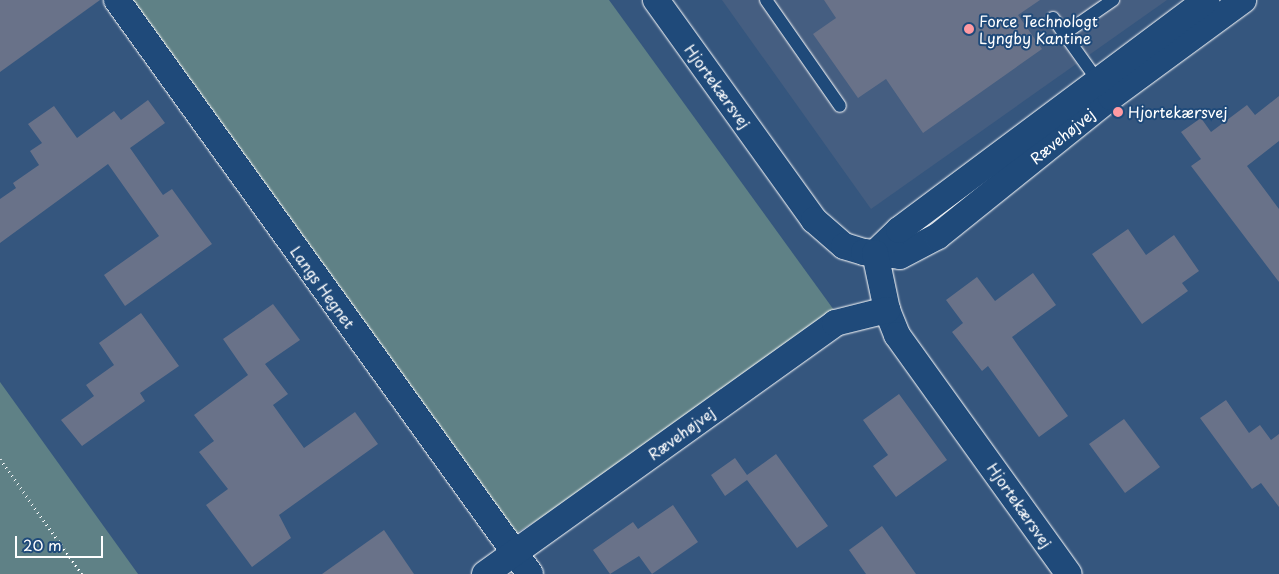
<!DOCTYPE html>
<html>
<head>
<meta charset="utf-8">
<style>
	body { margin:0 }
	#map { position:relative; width:1279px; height:574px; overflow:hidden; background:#35567e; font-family:"Playpen Sans",sans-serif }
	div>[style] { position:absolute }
	.built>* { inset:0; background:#455e81 }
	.green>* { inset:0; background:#5f8186 }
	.building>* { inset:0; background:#697289 }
	.path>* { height:3px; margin-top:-1.5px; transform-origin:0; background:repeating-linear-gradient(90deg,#fff 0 1px,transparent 0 5px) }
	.roads { filter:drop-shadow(0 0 1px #fff) drop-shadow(0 0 1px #fff) }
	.service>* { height:12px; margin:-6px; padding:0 6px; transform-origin:6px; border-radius:6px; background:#1f4a7a }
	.minor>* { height:26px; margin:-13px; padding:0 13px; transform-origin:13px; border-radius:13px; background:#1f4a7a }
	.dots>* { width:14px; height:14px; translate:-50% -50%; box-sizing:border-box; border:2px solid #1f4a7a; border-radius:50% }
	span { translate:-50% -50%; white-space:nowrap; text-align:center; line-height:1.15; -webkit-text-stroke:4px #1f4a7a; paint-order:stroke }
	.poi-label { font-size:15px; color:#fff }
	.left { translate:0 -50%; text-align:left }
	.street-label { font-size:15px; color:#fff }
	.scale { position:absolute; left:15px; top:536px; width:88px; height:22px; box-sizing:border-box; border:2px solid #fff; border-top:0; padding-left:6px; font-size:15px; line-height:18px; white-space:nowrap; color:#fff; -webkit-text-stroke:4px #1f4a7a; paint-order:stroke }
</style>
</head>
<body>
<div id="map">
	<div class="built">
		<i style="clip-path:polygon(722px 0,1167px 0,871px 209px)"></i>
	</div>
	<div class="green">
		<i style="clip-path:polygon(132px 0,609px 0,847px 328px,515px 534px)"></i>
		<i style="clip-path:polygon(0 382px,138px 574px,0 574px)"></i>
	</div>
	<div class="building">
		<i style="clip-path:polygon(0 0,100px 0,0 72px)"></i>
		<i style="clip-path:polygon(824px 0,1040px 0,1018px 15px,1042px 49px,923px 133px,886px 79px,858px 98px,813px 34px,836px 18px)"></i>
		<i style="clip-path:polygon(1279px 96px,1279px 141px,1247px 166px,1279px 209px,1279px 282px,1191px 166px,1201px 159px,1181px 132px,1201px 118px,1211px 132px,1247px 105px,1255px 115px)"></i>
		<i style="clip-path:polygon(148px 100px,165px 123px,130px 148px,163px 195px,172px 189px,212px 244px,125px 306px,104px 275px,159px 236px,108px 164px,0 243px,0 199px,16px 188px,13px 183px,39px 165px,30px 151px,42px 143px,28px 124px,54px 106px,77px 138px,114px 111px,121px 120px)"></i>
		<i style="clip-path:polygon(1128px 229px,1146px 255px,1174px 235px,1199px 271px,1182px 283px,1188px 291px,1142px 324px,1092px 254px)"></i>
		<i style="clip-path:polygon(1033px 273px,1056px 305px,1012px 337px,1068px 416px,1039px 437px,988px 366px,982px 371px,952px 332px,963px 323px,946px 300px,977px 277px,995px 301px)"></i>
		<i style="clip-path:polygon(273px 304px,300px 340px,265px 364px,288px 394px,273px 405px,304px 448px,355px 412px,378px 444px,279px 515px,291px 538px,252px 567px,206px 505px,228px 489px,199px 452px,214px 441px,194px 415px,248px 375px,223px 339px)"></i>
		<i style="clip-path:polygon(141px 313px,179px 366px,140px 393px,145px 401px,82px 446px,61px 420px,94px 396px,86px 385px,114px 365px,99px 343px)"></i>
		<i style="clip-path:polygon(899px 394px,947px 460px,896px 497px,873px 466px,888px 455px,863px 420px)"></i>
		<i style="clip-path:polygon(1226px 400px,1249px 433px,1260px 425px,1271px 440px,1279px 434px,1279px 507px,1261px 483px,1252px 489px,1200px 418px)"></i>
		<i style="clip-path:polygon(1124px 419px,1160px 467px,1125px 493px,1089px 444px)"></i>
		<i style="clip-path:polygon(776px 454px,828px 526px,797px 548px,747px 480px,725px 496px,711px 475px,735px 458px,747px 475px)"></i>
		<i style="clip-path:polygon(673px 505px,698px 542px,652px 574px,639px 556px,610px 574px,593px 550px,633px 522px,638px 529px)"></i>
		<i style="clip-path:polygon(882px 526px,916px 574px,866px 574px,849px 550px)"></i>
		<i style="clip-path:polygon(384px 530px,414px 574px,322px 574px)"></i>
	</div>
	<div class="path">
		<i style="left:0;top:459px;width:141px;rotate:54.5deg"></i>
	</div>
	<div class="roads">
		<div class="service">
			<i style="left:766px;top:0;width:129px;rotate:55.1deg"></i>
			<i style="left:1053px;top:18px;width:77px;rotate:54.5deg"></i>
			<i style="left:1064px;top:34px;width:60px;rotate:-34.8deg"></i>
		</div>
		<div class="minor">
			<i style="left:117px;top:0;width:707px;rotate:54.26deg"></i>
			<i style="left:656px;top:0;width:271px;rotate:54.3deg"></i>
			<i style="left:814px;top:220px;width:40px;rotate:41deg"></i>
			<i style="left:844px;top:246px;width:21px;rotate:17deg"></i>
			<i style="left:864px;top:252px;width:36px;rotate:6deg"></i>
			<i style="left:900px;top:256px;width:43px;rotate:-27.8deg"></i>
			<i style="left:938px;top:236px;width:222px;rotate:-38.8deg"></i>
			<i style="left:1111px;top:97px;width:164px;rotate:-36.3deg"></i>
			<i style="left:875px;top:253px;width:33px;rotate:-44deg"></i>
			<i style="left:899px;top:230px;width:384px;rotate:-36.8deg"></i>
			<i style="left:875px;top:253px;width:58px;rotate:78.1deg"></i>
			<i style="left:887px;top:310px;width:27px;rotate:68deg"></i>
			<i style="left:897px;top:335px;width:294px;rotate:54.3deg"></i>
			<i style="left:485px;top:574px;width:431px;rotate:-35.6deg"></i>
			<i style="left:835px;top:323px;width:54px;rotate:-14deg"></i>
		</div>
	</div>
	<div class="dots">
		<i style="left:969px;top:29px;background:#ff9aa2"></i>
		<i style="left:1118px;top:112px;background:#ff9aa2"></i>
	</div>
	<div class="poi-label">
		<span class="left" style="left:979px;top:29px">Force Technologt<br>Lyngby Kantine</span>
		<span class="left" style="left:1128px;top:112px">Hjortekærsvej</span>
	</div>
	<div class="street-label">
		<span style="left:718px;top:86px;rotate:54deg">Hjortekærsvej</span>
		<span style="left:1062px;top:136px;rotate:-39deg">Rævehøjvej</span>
		<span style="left:323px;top:287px;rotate:54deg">Langs Hegnet</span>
		<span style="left:681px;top:433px;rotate:-36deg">Rævehøjvej</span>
		<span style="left:1020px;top:505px;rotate:55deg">Hjortekærsvej</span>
	</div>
	<div class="scale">20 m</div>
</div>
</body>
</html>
